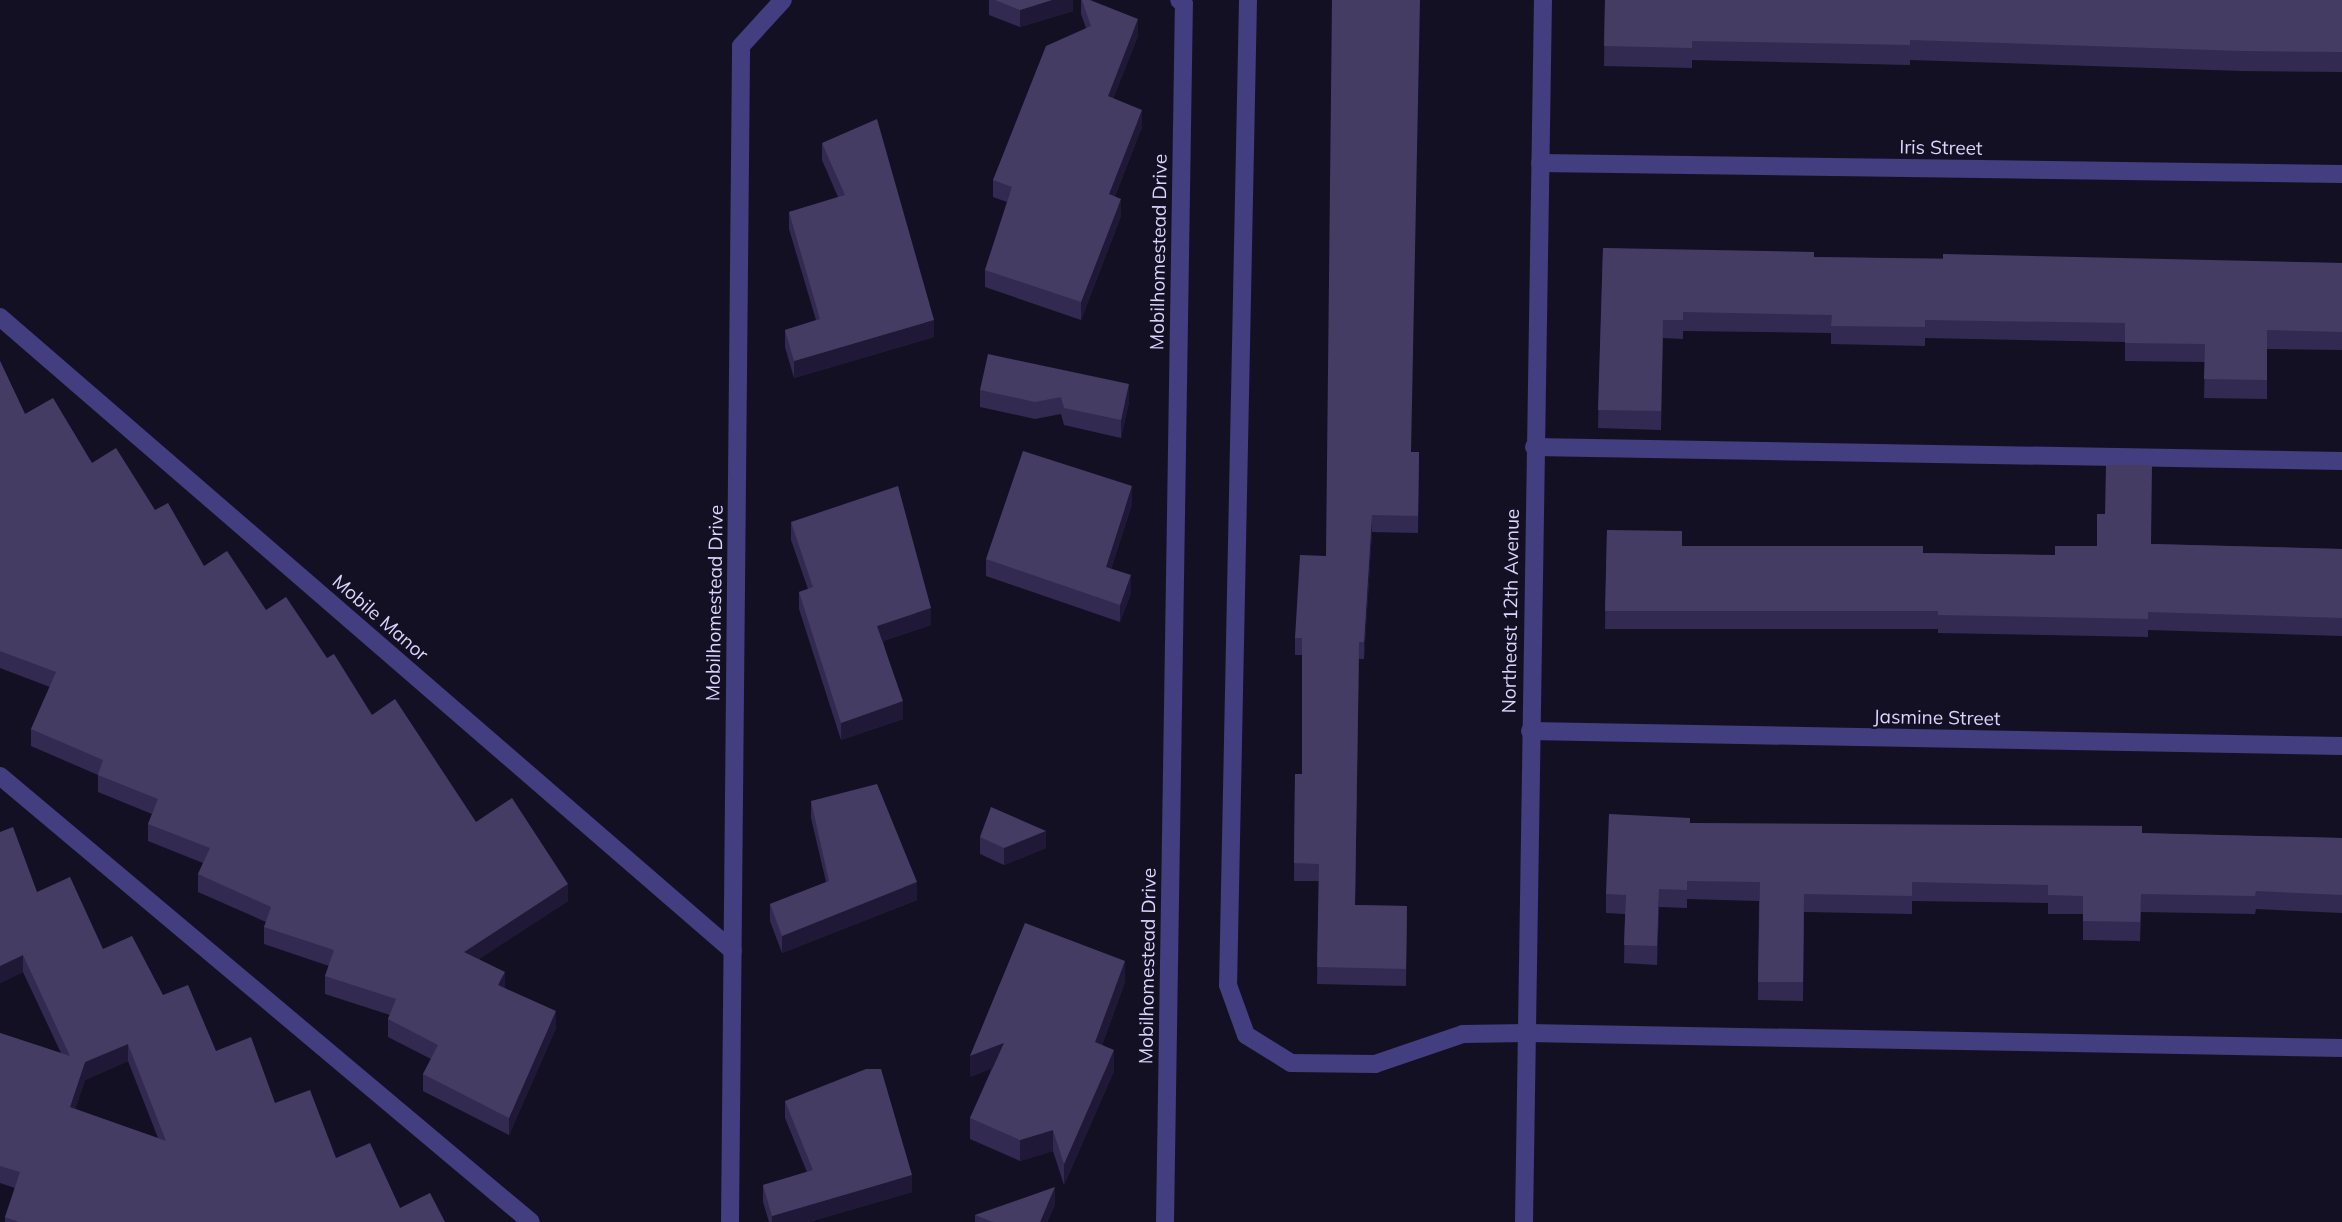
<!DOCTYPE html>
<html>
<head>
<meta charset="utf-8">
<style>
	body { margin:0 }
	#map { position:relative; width:2342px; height:1222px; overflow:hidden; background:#141024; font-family:Mulish,sans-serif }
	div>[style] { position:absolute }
	.minor>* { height:18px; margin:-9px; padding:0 9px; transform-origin:9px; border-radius:9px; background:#423e80 }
	.wall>* { inset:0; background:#332a51 }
	.shaded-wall>* { inset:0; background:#1f1837 }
	.building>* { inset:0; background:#453c63 }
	span { translate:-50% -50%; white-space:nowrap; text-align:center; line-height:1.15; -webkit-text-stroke:5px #141024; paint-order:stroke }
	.street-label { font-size:19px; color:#dad5fd }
</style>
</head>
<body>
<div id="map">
	<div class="minor">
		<i style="left:1248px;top:0;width:985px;rotate:91.16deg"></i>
		<i style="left:1228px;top:985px;width:53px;rotate:70.2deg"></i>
		<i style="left:1246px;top:1035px;width:53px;rotate:31.9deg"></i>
		<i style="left:1291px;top:1063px;width:84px;rotate:0.7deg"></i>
		<i style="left:1375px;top:1064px;width:93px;rotate:-18.8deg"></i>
		<i style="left:1463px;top:1034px;width:65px;rotate:-0.9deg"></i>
		<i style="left:1528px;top:1033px;width:814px;rotate:1.06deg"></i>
		<i style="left:1540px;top:163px;width:802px;rotate:0.79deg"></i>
		<i style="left:0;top:317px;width:969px;rotate:40.86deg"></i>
		<i style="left:1534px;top:447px;width:808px;rotate:0.99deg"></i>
		<i style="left:1530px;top:731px;width:812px;rotate:1.06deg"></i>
		<i style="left:0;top:776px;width:693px;rotate:40.03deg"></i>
		<i style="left:730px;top:1222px;width:1176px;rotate:-89.46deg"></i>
		<i style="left:741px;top:46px;width:62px;rotate:-47.6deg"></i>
		<i style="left:1165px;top:1222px;width:1218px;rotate:-89.11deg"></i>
		<i style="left:1184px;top:4px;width:6px;rotate:-141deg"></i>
		<i style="left:1524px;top:1222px;width:1222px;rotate:-89.11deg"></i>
	</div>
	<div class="wall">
		<i style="clip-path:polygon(989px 0,1073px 0,1073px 11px,1020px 27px,989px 15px)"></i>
		<i style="clip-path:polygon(1081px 0,1090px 0,1138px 36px,1113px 98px,1142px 127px,1115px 196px,1121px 216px,1081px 320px,985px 287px,985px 270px,1007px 202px,993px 197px,993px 180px,1086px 28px,1081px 14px)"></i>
		<i style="clip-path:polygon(1605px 0,2342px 0,2342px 72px,2242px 71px,1910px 60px,1910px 65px,1692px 60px,1692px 68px,1604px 66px)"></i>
		<i style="clip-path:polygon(822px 143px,934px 337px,794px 378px,785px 347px,785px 330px,816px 320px,789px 229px,789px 212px,838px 197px,822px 160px)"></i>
		<i style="clip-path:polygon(1603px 248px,1814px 257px,2342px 263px,2342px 350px,2267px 349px,2267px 399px,2204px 398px,2205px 362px,2125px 361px,2125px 342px,1925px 338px,1925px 346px,1831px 344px,1831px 333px,1683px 331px,1683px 339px,1663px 338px,1661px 430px,1598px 428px)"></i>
		<i style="clip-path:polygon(0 361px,25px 414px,92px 463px,155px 510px,204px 566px,266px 610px,327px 658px,372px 715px,476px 822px,568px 901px,479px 959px,505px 988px,556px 1028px,509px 1135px,423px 1091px,423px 1074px,431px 1059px,388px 1037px,388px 1019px,390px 1015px,325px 994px,325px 976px,329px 966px,264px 944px,264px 927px,266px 922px,198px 892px,198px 874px,203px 863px,148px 841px,148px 824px,152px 814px,98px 792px,98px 775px,31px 746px,31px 729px,50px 687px,0 668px)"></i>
		<i style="clip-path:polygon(980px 390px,1129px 402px,1121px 438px,1064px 425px,1061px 414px,1035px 419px,980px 407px)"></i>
		<i style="clip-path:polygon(1412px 452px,1419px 452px,1418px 533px,1372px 532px,1364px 659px,1359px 659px,1355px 905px,1407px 906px,1406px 986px,1317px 984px,1319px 881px,1294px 881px,1295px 774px,1302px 774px,1302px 655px,1295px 655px,1295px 638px,1326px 556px)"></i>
		<i style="clip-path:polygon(1132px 504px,1111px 569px,1131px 593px,1120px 622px,986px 576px,986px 559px)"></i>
		<i style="clip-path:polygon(791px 522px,931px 625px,883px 641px,903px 719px,841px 740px,799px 609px,799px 592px,808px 589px,791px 540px)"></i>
		<i style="clip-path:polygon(1607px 530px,1682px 546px,1923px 553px,2055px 555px,2097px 546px,2151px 544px,2342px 549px,2342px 636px,2148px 630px,2148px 637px,1938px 633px,1938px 629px,1605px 629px)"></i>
		<i style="clip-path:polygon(811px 801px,917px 900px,782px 953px,770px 921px,770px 904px,826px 882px,811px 818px)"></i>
		<i style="clip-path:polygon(1690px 823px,2342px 838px,2342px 913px,2256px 909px,2255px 914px,2141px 912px,2140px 941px,2083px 940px,2083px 914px,2048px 914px,2048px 903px,1912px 901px,1912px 914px,1804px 912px,1803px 1001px,1758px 1000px,1759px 901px,1687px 899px,1687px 908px,1659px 907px,1657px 965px,1624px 963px,1625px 914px,1606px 913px,1606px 894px)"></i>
		<i style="clip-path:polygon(evenodd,0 832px,37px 892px,103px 949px,163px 995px,216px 1051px,336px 1158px,400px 1208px,445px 1222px,5px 1222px,5px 1217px,15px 1188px,0 1183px,0 1033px,61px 1053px,23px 972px,0 983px,0 832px,128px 1061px,158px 1138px,75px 1109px,85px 1080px,128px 1061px)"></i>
		<i style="clip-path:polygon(980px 837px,1046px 848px,1004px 865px,980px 854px)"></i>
		<i style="clip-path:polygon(1125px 982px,1102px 1045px,1114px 1071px,1064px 1185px,1053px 1151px,1020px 1161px,970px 1139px,970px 1118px,992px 1068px,970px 1077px)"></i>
		<i style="clip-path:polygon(785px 1101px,912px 1192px,809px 1222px,769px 1222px,763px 1202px,763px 1185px,807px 1172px,785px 1118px)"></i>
		<i style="clip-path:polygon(1055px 1205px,1047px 1222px,975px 1222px,975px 1215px)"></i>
	</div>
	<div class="shaded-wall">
		<i style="clip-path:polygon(1052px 0,1073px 0,1073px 11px,1020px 27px,1020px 10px)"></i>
		<i style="clip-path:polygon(1138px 19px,1138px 36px,1108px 113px,1108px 96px)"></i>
		<i style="clip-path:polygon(1142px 110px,1142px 127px,1109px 211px,1109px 194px)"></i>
		<i style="clip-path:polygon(1121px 199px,1121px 216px,1081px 320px,1081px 302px)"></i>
		<i style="clip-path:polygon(934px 320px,934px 337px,794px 378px,794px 361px)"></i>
		<i style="clip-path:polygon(1129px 384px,1129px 402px,1121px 438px,1121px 420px)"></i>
		<i style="clip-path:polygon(1132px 486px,1132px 504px,1106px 584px,1106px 567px)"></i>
		<i style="clip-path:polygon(1372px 515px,1372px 532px,1364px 659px,1364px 642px)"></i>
		<i style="clip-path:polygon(1131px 575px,1131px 593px,1120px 622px,1120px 605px)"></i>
		<i style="clip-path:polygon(931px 608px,931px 625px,877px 643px,877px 626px)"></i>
		<i style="clip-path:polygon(903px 701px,903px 719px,841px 740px,841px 723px)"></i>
		<i style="clip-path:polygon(1046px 831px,1046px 848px,1004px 865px,1004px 848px)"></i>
		<i style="clip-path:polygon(917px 882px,917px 900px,782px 953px,782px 936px)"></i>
		<i style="clip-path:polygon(568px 884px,568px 901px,464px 969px,464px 952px)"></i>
		<i style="clip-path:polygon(1659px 889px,1659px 907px,1657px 965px,1657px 946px)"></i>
		<i style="clip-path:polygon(23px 955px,23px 972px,0 983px,0 966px)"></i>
		<i style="clip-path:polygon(1125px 961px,1125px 982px,1095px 1064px,1095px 1042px)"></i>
		<i style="clip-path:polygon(505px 972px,505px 989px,498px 985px)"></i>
		<i style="clip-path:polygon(556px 1011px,556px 1028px,509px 1135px,509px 1118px)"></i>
		<i style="clip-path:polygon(1004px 1043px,1004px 1064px,970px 1077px,970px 1056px)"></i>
		<i style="clip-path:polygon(128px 1044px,128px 1061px,85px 1080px,70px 1125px,70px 1107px,85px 1062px)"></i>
		<i style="clip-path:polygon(1114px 1050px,1114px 1071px,1064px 1185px,1064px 1164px)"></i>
		<i style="clip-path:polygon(1053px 1130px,1053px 1151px,1020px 1161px,1020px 1140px)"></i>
		<i style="clip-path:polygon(912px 1175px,912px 1192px,809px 1222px,772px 1222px,772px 1216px)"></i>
		<i style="clip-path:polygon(1055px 1187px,1055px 1205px,1047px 1222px,1040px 1222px)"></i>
	</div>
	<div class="building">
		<i style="clip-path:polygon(995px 0,1052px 0,1020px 10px)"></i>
		<i style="clip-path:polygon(1082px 0,1090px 0,1138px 19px,1108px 96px,1142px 110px,1109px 194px,1121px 199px,1081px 302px,985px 270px,1012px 187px,993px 180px,1046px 46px,1091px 26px)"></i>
		<i style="clip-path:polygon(1332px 0,1420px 0,1411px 452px,1419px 452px,1418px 516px,1372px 515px,1364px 642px,1359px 642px,1355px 905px,1407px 906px,1406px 969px,1317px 967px,1319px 864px,1294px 863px,1295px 774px,1302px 774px,1302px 638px,1295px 638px,1300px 555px,1326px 556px)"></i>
		<i style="clip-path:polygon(1605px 0,2342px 0,2342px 52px,2242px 51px,1910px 40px,1910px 45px,1692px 41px,1692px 48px,1604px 46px)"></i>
		<i style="clip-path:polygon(877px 119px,934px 320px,794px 361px,785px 330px,820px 319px,789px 212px,845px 195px,822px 143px)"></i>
		<i style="clip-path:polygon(1603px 248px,1814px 252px,1814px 257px,1943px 259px,1943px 254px,2342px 263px,2342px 332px,2267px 330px,2267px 380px,2204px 379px,2205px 344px,2125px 343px,2125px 323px,1925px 320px,1925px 327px,1831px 326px,1832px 315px,1683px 312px,1683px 320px,1663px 320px,1661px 411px,1598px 410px)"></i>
		<i style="clip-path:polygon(988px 354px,1129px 384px,1121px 420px,1064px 408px,1061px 397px,1035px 402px,980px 390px)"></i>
		<i style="clip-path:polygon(0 361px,25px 414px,53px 398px,92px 463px,116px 448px,155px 510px,168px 503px,204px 566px,227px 551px,266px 610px,286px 597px,327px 658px,334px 654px,372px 715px,395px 699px,476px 822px,512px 798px,568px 884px,464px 952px,505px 972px,498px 985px,556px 1011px,509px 1118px,423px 1074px,438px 1045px,388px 1019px,396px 999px,325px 976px,334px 950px,264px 927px,271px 907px,198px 874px,210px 848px,148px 824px,158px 799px,98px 775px,103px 760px,31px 729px,56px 672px,0 651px)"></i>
		<i style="clip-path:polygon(1023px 451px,1132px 486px,1106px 567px,1131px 575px,1120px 605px,986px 559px)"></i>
		<i style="clip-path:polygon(2106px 465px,2152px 465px,2151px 544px,2342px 549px,2342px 618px,2148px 612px,2148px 619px,1938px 615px,1938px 611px,1605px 611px,1607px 530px,1682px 531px,1682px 546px,1923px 546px,1923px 553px,2055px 555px,2055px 546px,2097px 546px,2097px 514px,2105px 514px)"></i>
		<i style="clip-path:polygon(898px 486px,931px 608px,877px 626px,903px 701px,841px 723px,799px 592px,813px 587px,791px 522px)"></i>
		<i style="clip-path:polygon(877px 784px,917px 882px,782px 936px,770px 904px,829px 881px,811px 801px)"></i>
		<i style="clip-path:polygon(991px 807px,1046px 831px,1004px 848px,980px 837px)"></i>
		<i style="clip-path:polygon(1609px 814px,1690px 818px,1690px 823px,2142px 826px,2142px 833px,2342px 838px,2342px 895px,2256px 891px,2255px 896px,2141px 894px,2140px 922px,2083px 921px,2083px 896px,2048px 895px,2048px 885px,1912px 882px,1912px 896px,1804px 894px,1803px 982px,1758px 982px,1760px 882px,1687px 881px,1687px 890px,1659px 889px,1657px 946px,1624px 945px,1626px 895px,1606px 894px)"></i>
		<i style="clip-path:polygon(evenodd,13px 827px,37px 892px,70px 877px,103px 949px,132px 936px,163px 995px,188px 985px,216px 1051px,251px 1037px,275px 1103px,310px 1090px,336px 1158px,370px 1143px,400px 1208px,430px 1193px,445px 1222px,19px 1222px,5px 1217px,20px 1172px,0 1166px,0 1033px,70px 1056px,23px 955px,0 966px,0 832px,13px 827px,128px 1044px,166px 1141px,70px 1107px,85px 1062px,128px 1044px)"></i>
		<i style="clip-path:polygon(1025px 923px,1125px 961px,1095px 1042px,1114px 1050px,1064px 1164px,1053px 1130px,1020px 1140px,970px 1118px,1004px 1043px,970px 1056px)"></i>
		<i style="clip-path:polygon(866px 1069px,881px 1069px,912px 1175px,772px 1216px,763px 1185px,813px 1170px,785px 1101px)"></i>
		<i style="clip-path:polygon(1055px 1187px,1040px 1222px,993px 1222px,975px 1215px)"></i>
	</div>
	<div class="street-label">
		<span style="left:1941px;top:148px;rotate:1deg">Iris Street</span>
		<span style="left:1159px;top:252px;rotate:-89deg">Mobilhomestead Drive</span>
		<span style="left:715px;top:603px;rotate:-89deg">Mobilhomestead Drive</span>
		<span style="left:1511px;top:611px;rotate:-89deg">Northeast 12th Avenue</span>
		<span style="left:380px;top:618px;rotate:41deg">Mobile Manor</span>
		<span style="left:1937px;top:718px;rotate:1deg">Jasmine Street</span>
		<span style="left:1148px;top:966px;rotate:-89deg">Mobilhomestead Drive</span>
	</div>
</div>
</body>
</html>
